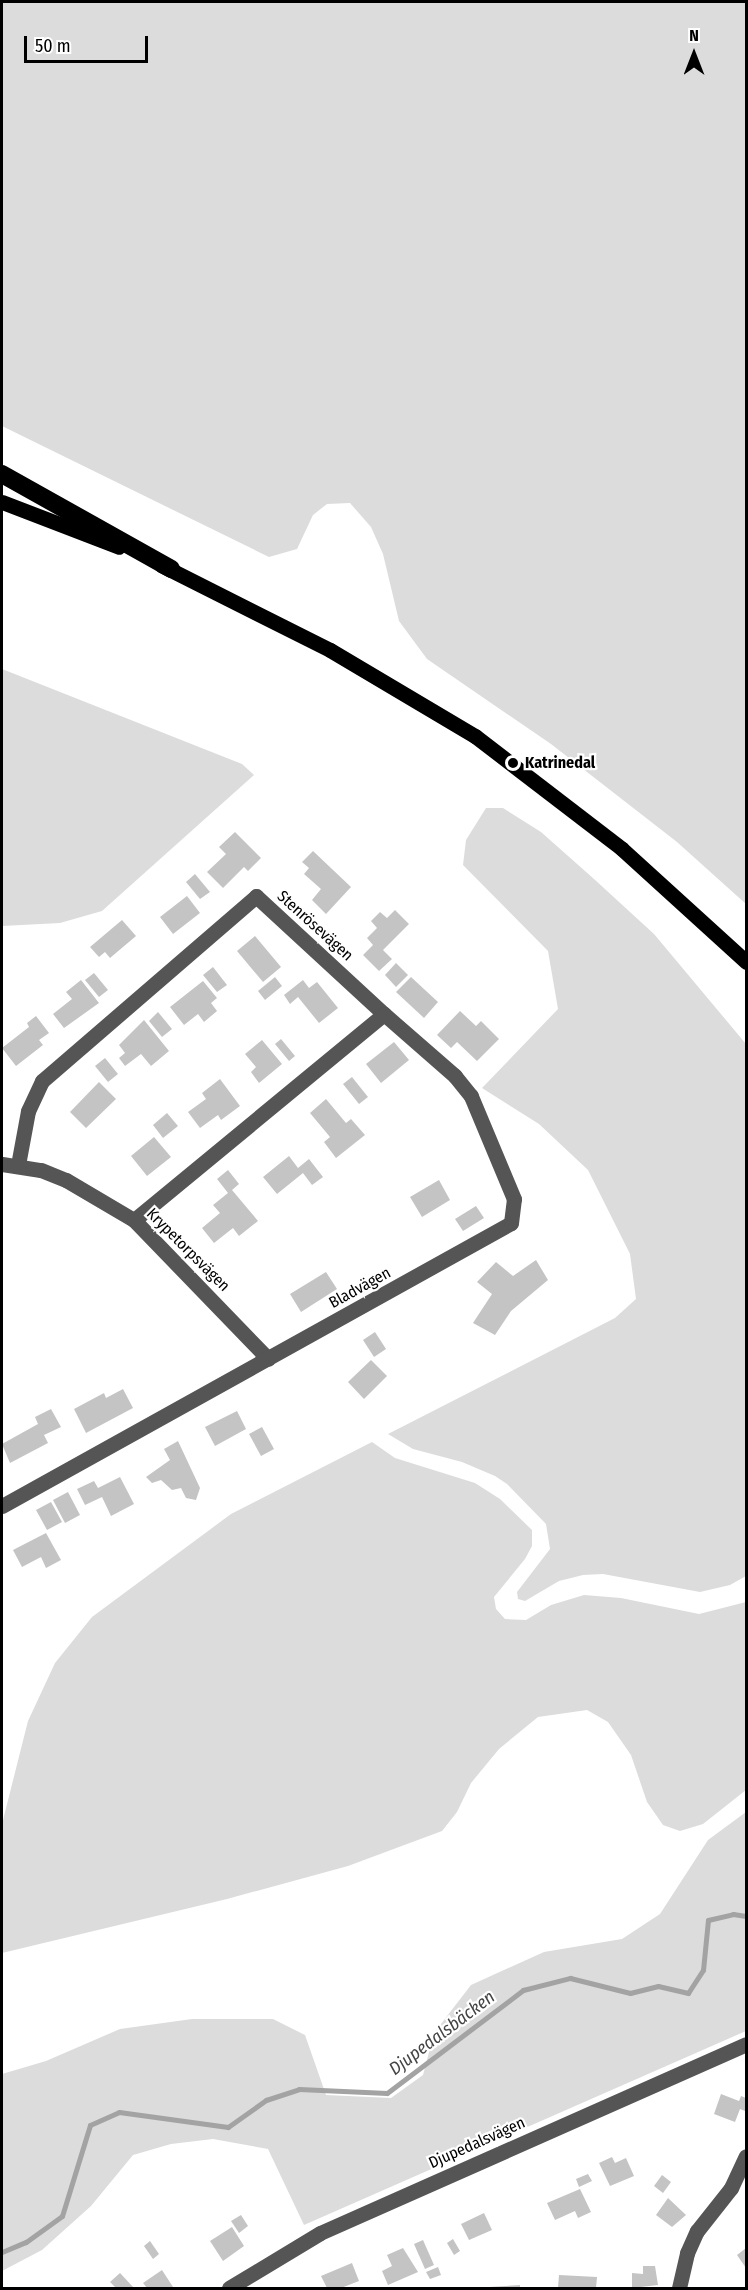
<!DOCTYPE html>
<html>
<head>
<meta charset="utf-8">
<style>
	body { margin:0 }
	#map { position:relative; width:748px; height:2290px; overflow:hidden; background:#fff; font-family:"Fira Sans Condensed",sans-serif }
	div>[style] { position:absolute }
	.green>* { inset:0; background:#dcdcdc }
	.stream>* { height:5px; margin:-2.5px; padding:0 2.5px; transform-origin:2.5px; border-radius:2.5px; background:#a3a3a3 }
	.building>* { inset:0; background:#c4c4c4 }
	.minor>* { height:15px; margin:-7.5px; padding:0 7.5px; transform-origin:7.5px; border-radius:7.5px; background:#555 }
	.major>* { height:15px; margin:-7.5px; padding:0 7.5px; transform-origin:7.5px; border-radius:7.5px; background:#000 }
	.highway>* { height:18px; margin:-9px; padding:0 9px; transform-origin:9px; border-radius:9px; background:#000 }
	.dots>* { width:16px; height:16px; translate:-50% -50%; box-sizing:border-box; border:3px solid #fff; border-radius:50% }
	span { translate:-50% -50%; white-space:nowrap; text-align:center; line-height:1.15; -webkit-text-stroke:4.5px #fff; paint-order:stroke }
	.poi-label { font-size:16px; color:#000; font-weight:700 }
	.left { translate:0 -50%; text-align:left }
	.street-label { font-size:16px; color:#000 }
	.water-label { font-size:18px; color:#444; font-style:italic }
	.frame { position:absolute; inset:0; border:3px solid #000; pointer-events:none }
	.north { position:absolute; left:664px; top:24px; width:60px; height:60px; -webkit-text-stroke:4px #fff; paint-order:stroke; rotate:0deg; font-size:16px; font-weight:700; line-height:24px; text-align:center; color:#000 }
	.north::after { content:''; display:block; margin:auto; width:21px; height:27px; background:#000; clip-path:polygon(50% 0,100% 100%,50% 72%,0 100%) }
	.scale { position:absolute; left:24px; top:36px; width:124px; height:27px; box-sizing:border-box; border:3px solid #000; border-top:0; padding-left:8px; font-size:18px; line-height:21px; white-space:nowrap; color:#000; -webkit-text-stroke:4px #fff; paint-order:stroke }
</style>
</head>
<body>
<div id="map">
	<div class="green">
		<i style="clip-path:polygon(2px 2px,746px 2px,746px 904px,677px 842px,551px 744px,427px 659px,399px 621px,383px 554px,371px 527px,350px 503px,327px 504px,313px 515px,297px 549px,269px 557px,2px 426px)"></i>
		<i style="clip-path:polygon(2px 669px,242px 764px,254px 775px,102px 911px,60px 923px,2px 926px)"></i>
		<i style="clip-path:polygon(486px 808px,503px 808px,541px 832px,594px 879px,654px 934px,746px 1044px,746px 1576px,730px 1585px,700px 1592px,603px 1574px,583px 1575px,559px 1581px,525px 1601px,518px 1599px,517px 1592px,550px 1549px,546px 1524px,507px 1484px,495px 1476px,462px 1462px,413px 1449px,388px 1434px,615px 1318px,636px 1299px,630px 1254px,588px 1170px,539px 1124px,482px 1088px,558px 1009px,548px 951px,463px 865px,466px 840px)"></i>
		<i style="clip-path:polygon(372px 1442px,395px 1458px,475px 1483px,500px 1499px,532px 1530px,532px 1546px,525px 1559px,494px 1597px,496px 1609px,505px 1619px,526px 1620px,551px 1605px,584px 1595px,621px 1598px,699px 1614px,746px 1602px,746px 1790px,703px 1824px,680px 1831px,663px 1825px,647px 1802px,631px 1755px,608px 1722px,587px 1710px,538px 1717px,499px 1749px,471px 1783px,457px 1812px,442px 1831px,348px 1866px,227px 1899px,2px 1953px,2px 1824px,28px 1721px,55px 1663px,92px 1617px,231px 1514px)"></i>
		<i style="clip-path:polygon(746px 1812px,746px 2031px,304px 2225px,268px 2149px,213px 2139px,171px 2144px,133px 2155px,91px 2206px,42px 2250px,2px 2271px,2px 2074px,46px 2061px,120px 2029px,192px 2019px,273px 2019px,305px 2035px,326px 2095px,391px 2098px,423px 2075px,434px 2033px,471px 1985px,544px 1952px,622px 1939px,660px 1914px,708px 1840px)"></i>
	</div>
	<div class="stream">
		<i style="left:2px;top:2252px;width:26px;rotate:-23deg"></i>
		<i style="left:26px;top:2242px;width:44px;rotate:-35.8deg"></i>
		<i style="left:62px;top:2216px;width:95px;rotate:-72.9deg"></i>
		<i style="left:90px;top:2125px;width:32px;rotate:-24deg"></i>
		<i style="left:119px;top:2112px;width:110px;rotate:7.8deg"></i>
		<i style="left:228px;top:2127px;width:47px;rotate:-35.4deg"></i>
		<i style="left:266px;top:2100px;width:35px;rotate:-18deg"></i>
		<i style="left:299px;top:2089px;width:88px;rotate:2.6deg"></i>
		<i style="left:387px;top:2093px;width:171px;rotate:-37.1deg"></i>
		<i style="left:523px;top:1990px;width:49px;rotate:-14.3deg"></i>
		<i style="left:570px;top:1978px;width:62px;rotate:14deg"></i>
		<i style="left:630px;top:1993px;width:29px;rotate:-14deg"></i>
		<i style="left:658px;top:1986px;width:31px;rotate:13deg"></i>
		<i style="left:688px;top:1993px;width:27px;rotate:-57deg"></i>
		<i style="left:703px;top:1970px;width:50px;rotate:-84.3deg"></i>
		<i style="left:708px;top:1920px;width:26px;rotate:-13deg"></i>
		<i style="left:733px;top:1914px;width:13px;rotate:9deg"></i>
	</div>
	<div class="building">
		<i style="clip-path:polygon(235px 832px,261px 858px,248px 871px,244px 867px,223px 888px,207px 872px,226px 854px,219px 847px)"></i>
		<i style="clip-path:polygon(313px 851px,351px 887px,326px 914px,312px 900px,321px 889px,304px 874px,309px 868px,302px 862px)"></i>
		<i style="clip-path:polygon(195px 874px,210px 892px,200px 899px,186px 882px)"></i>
		<i style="clip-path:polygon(187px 896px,200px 913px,173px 934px,160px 917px)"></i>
		<i style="clip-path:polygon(395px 910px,409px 924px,383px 950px,392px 959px,379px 971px,363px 955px,373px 945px,367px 938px,377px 928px,371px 921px,380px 912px,387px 918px)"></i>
		<i style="clip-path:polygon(122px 920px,136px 936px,110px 958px,105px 952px,99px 957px,90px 947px)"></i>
		<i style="clip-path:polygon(255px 936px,281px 967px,263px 982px,237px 951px)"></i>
		<i style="clip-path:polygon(396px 963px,408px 975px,396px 987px,385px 975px)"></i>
		<i style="clip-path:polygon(213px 967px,227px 985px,217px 992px,203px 975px)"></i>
		<i style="clip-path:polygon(94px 973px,108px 990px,99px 997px,85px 980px)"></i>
		<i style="clip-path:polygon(275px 977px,282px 986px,265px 1000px,258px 991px)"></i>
		<i style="clip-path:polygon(411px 977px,438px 1002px,424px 1018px,396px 992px)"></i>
		<i style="clip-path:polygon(81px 980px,99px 1003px,64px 1028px,53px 1014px,72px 999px,66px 992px)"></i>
		<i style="clip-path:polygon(303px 980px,309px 988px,317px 982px,338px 1008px,319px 1023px,298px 997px,290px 1004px,284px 995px)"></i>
		<i style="clip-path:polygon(203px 981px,217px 998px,211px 1003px,217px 1011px,204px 1022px,198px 1014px,184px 1025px,170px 1007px)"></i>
		<i style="clip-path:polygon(460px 1011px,476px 1026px,481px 1021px,499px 1039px,477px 1061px,457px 1042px,451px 1048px,437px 1035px)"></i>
		<i style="clip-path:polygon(158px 1012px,172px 1029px,162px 1037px,149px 1021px)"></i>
		<i style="clip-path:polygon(36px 1016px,49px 1033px,39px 1040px,43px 1045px,16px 1066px,2px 1048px,29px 1027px,27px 1023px)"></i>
		<i style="clip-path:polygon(144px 1020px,169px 1051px,151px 1066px,141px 1054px,125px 1066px,119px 1058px,125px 1053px,119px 1045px)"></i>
		<i style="clip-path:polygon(281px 1039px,295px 1056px,289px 1061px,275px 1044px)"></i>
		<i style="clip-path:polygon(262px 1040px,282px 1064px,259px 1083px,251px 1072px,256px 1067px,245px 1054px)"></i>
		<i style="clip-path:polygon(394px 1042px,409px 1060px,381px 1083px,366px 1064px)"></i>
		<i style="clip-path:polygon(105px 1058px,118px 1074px,108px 1082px,95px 1066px)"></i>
		<i style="clip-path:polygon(352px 1077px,368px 1097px,359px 1104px,343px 1084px)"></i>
		<i style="clip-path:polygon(220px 1079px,240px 1106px,221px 1120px,218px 1115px,200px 1128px,188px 1112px,206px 1099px,202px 1093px)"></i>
		<i style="clip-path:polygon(99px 1082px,116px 1099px,86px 1128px,70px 1112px)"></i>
		<i style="clip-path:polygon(326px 1099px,346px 1123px,351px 1119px,365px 1135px,336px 1158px,324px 1142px,330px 1137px,310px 1113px)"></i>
		<i style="clip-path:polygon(167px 1113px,178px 1126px,163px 1138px,153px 1125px)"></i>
		<i style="clip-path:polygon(154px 1137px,171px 1157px,147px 1176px,131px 1156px)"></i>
		<i style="clip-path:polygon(289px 1156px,298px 1168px,309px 1159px,323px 1177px,312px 1185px,303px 1173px,277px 1194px,263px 1177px)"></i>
		<i style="clip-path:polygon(228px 1170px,239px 1184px,232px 1190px,258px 1221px,239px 1236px,233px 1228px,214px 1243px,202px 1228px,220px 1213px,213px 1205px,228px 1193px,217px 1179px)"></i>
		<i style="clip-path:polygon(439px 1180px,450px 1200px,422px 1217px,410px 1197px)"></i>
		<i style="clip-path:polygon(476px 1206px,484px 1218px,463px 1231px,455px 1219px)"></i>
		<i style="clip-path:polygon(536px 1260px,548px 1280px,511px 1311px,495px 1335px,473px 1323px,492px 1294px,477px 1282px,496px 1262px,513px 1276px)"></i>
		<i style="clip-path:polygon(326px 1272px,337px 1289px,301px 1312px,290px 1294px)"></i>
		<i style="clip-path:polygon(375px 1332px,386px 1349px,374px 1357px,363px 1340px)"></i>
		<i style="clip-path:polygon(371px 1360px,387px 1376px,364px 1399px,348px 1382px)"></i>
		<i style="clip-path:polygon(123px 1389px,133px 1408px,86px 1433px,74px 1409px,104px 1393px,106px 1398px)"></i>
		<i style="clip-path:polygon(51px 1409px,61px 1427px,44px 1435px,48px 1443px,10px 1463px,2px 1444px,38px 1424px,35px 1417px)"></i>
		<i style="clip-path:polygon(237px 1411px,246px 1429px,215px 1446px,205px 1427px)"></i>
		<i style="clip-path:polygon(262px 1427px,274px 1449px,261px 1456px,249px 1434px)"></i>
		<i style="clip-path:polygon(178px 1441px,200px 1488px,196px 1500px,186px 1498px,181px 1488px,172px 1490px,161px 1480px,152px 1483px,146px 1477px,170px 1460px,164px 1449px)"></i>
		<i style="clip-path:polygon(120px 1477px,134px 1504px,111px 1516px,102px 1497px,85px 1505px,77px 1489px,94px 1481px,98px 1488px)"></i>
		<i style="clip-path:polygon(68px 1492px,80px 1515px,65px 1523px,53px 1500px)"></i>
		<i style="clip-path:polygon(51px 1502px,62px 1522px,47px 1530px,36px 1510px)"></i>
		<i style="clip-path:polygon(46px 1533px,61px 1560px,46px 1568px,41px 1557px,22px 1567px,13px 1550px)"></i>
		<i style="clip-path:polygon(721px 2094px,739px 2101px,741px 2096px,746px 2098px,745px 2111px,740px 2109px,735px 2122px,714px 2114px)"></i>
		<i style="clip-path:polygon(612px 2157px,615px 2163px,626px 2158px,634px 2176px,610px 2186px,599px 2163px)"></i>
		<i style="clip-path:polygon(588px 2174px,592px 2181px,579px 2187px,576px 2179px)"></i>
		<i style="clip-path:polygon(662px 2175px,671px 2182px,663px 2193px,654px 2186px)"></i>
		<i style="clip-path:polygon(580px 2189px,591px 2212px,578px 2218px,575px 2211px,555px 2220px,547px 2203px)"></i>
		<i style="clip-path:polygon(668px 2198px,686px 2215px,672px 2227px,656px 2215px)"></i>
		<i style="clip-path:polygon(484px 2213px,492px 2230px,469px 2240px,461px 2224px)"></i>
		<i style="clip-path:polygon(241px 2215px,248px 2226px,239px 2233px,231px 2221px)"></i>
		<i style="clip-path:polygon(232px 2227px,244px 2246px,223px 2261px,210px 2241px)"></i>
		<i style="clip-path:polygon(453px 2239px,460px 2251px,454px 2255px,447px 2243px)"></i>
		<i style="clip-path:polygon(423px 2240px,434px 2265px,425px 2269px,414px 2244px)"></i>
		<i style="clip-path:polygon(150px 2241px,159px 2254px,153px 2259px,144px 2246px)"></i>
		<i style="clip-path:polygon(403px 2248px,418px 2272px,388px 2285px,382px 2271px,392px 2266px,387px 2255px)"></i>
		<i style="clip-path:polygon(746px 2248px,746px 2268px,737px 2255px)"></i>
		<i style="clip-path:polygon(352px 2263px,359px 2281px,341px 2288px,327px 2288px,321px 2276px)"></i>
		<i style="clip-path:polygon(643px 2266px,655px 2266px,658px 2285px,632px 2288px,632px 2273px,643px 2274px)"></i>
		<i style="clip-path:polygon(438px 2267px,441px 2275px,430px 2279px,426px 2272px)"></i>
		<i style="clip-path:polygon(162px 2270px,173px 2287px,147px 2288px,143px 2283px)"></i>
		<i style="clip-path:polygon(120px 2273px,134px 2288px,116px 2288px,110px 2282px)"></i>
		<i style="clip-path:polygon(559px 2275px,597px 2277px,596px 2288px,558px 2288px)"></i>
		<i style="clip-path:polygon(520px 2285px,520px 2288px,489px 2288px,489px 2287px)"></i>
	</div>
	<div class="minor">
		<i style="left:2px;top:1164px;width:39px;rotate:9deg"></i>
		<i style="left:41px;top:1170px;width:27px;rotate:22deg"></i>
		<i style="left:66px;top:1180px;width:79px;rotate:30.5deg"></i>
		<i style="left:134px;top:1220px;width:193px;rotate:46deg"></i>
		<i style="left:18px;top:1165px;width:55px;rotate:-79.5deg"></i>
		<i style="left:28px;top:1111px;width:33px;rotate:-65deg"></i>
		<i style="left:42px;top:1081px;width:283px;rotate:-40.8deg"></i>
		<i style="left:256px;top:896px;width:174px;rotate:42.7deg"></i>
		<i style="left:384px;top:1014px;width:324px;rotate:140.5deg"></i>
		<i style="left:2px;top:1506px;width:582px;rotate:-29.07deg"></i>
		<i style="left:511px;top:1223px;width:24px;rotate:-83deg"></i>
		<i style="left:514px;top:1199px;width:112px;rotate:-112.7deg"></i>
		<i style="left:471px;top:1096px;width:26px;rotate:-129deg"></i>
		<i style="left:455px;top:1076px;width:94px;rotate:-138.9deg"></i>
		<i style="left:229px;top:2288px;width:106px;rotate:-31.1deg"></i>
		<i style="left:320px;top:2233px;width:466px;rotate:-23.9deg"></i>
		<i style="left:679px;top:2288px;width:36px;rotate:-77deg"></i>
		<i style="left:687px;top:2253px;width:24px;rotate:-66deg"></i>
		<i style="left:697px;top:2231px;width:55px;rotate:-51.7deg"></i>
		<i style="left:731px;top:2188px;width:35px;rotate:-65deg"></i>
	</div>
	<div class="major">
		<i style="left:2px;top:502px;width:125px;rotate:21deg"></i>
		<i style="left:161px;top:565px;width:189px;rotate:26.7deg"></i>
		<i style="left:330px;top:650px;width:169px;rotate:30.7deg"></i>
		<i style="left:475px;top:736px;width:185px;rotate:37.5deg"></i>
		<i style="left:622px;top:849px;width:168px;rotate:42.3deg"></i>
	</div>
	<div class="highway">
		<i style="left:2px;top:474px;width:194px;rotate:29.3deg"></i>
	</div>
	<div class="dots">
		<i style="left:513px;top:763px;background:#000"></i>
	</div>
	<div class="poi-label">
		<span class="left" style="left:525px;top:763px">Katrinedal</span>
	</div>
	<div class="street-label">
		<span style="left:315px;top:926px;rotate:42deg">Stenrösevägen</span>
		<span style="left:188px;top:1250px;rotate:45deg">Krypetorpsvägen</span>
		<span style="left:360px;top:1288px;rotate:-29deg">Bladvägen</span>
		<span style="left:477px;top:2143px;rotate:-24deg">Djupedalsvägen</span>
	</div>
	<div class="water-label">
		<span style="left:442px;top:2033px;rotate:-37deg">Djupedalsbäcken</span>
	</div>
	<div class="frame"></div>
	<div class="north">N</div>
	<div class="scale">50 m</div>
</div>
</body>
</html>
